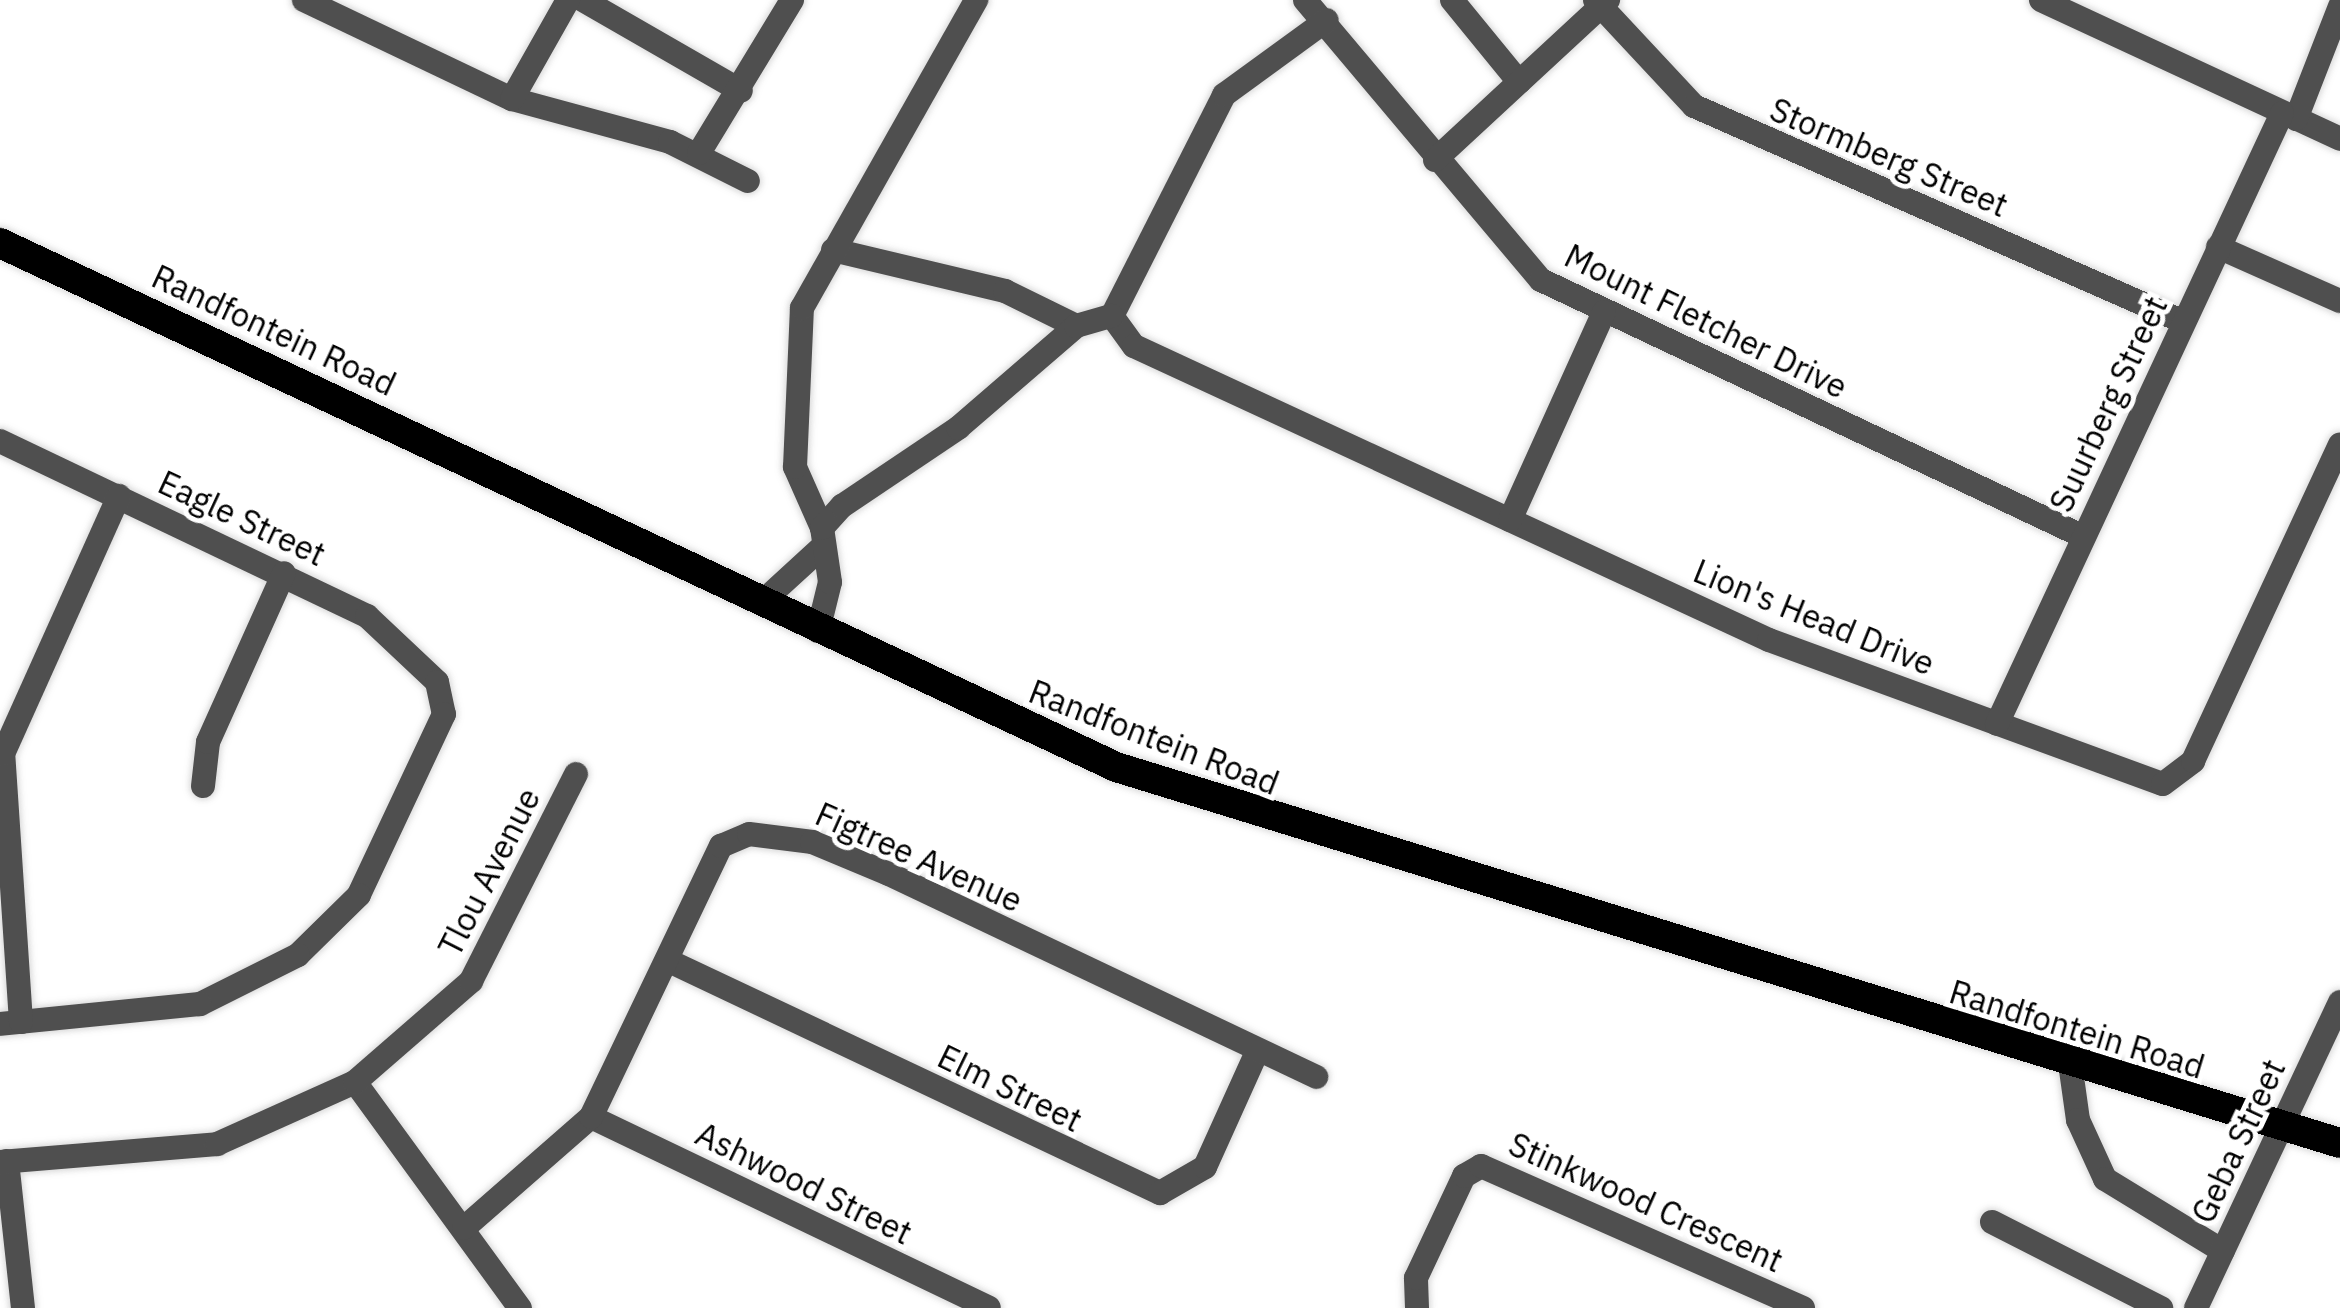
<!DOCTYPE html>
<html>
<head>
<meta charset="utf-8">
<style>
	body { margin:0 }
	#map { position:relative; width:2340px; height:1308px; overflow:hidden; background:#fff; font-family:"IBM Plex Sans",sans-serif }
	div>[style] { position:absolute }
	.roads { filter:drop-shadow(0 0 3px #dbdbdb) drop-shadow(0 0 3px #dbdbdb) }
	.minor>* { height:24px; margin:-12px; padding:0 12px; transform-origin:12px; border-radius:12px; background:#4f4f4f }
	.major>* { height:30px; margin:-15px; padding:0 15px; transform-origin:15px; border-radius:15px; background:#000 }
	span { translate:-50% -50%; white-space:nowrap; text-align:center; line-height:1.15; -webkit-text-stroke:10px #fff; paint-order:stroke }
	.street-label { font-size:33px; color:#000 }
</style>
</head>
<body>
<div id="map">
	<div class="roads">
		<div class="minor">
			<i style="left:304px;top:0;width:230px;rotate:25.5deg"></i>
			<i style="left:512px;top:99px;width:164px;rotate:15.2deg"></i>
			<i style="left:670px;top:142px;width:87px;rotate:26.6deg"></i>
			<i style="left:583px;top:0;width:182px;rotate:29.9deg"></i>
			<i style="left:1305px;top:0;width:366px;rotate:49.9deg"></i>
			<i style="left:1541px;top:280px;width:599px;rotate:25.32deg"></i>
			<i style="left:1452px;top:0;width:106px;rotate:50.7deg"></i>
			<i style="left:1595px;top:0;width:145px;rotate:47deg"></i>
			<i style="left:1694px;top:106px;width:535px;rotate:23.79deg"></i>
			<i style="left:2041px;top:0;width:330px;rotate:24.9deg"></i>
			<i style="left:512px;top:99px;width:114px;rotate:-60.5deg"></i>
			<i style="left:2296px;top:119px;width:121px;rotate:-68.7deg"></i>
			<i style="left:699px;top:153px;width:179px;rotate:-58.7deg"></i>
			<i style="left:1435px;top:160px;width:236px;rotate:-42.8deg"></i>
			<i style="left:2218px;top:247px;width:133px;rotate:23.9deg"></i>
			<i style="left:833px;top:250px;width:177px;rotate:13.4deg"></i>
			<i style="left:1005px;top:291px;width:79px;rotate:26.2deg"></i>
			<i style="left:1112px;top:316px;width:37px;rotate:54deg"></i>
			<i style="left:1134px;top:346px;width:700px;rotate:24.84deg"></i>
			<i style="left:1769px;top:640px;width:419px;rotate:20.1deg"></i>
			<i style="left:2163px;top:784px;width:38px;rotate:-37deg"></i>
			<i style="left:2193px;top:761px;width:349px;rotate:-65.1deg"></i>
			<i style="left:1112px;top:316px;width:248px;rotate:-63.1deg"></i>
			<i style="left:1224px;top:95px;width:127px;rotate:-36.1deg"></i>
			<i style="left:0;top:441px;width:407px;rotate:25.5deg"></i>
			<i style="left:367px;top:616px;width:96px;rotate:43.3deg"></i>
			<i style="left:437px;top:682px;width:33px;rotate:78deg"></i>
			<i style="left:444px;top:714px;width:200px;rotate:115.2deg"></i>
			<i style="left:359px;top:895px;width:86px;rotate:135.5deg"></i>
			<i style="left:298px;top:955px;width:110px;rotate:153.4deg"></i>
			<i style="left:200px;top:1004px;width:201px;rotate:174.3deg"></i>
			<i style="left:1510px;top:520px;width:228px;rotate:-65.7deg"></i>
			<i style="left:822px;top:528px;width:67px;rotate:-113.9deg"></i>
			<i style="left:795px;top:467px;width:159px;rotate:-87.5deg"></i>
			<i style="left:802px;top:308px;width:354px;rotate:-60.5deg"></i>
			<i style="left:761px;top:603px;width:79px;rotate:-42.4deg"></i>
			<i style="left:818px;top:631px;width:50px;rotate:-76.2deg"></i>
			<i style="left:830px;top:582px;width:55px;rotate:-98.4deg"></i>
			<i style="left:822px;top:528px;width:30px;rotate:-48deg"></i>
			<i style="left:842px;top:506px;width:140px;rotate:-33.9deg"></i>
			<i style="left:958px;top:428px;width:156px;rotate:-40.8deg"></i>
			<i style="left:1076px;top:326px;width:37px;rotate:-16deg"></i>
			<i style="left:1997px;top:724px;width:674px;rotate:-64.99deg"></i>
			<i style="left:203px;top:786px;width:44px;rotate:-83.5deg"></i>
			<i style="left:208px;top:742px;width:185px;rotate:-65.8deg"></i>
			<i style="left:671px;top:962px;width:541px;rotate:25.29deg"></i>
			<i style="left:1160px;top:1193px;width:52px;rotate:-30deg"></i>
			<i style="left:1205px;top:1167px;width:126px;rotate:-65.7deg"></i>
			<i style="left:21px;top:1022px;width:269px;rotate:-93.8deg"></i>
			<i style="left:3px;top:754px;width:283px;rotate:-65.8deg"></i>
			<i style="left:2070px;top:1063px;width:58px;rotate:82deg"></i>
			<i style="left:2078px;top:1120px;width:65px;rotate:65.4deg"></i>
			<i style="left:2105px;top:1179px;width:138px;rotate:31.4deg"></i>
			<i style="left:355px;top:1082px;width:280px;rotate:53.9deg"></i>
			<i style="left:591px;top:1117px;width:441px;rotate:25.6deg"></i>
			<i style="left:7px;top:1161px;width:148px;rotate:83.8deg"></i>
			<i style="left:0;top:1162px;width:218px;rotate:-4.7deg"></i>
			<i style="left:217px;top:1144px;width:151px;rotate:-24.2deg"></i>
			<i style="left:355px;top:1082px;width:154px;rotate:-41deg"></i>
			<i style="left:471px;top:981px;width:232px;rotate:-63.1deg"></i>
			<i style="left:1992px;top:1222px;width:190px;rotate:27deg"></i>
			<i style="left:464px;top:1228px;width:169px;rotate:-41.2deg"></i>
			<i style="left:591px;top:1117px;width:301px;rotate:-64.4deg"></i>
			<i style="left:721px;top:846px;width:30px;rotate:-23deg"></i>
			<i style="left:749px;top:834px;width:64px;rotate:7.2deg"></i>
			<i style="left:812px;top:842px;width:83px;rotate:22.6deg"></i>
			<i style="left:889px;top:874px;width:473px;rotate:25.4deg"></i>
			<i style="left:1417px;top:1308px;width:30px;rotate:-92deg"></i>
			<i style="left:1416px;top:1278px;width:113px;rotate:-64.8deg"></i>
			<i style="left:1464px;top:1176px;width:20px;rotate:-30deg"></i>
			<i style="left:1481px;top:1166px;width:352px;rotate:23.8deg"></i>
			<i style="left:2196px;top:1308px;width:338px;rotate:-64.8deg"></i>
		</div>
		<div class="major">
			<i style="left:0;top:243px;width:1233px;rotate:25.15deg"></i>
			<i style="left:1116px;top:767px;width:1280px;rotate:17.08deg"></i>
		</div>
	</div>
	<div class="street-label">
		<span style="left:1889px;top:157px;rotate:23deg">Stormberg Street</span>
		<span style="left:1706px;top:321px;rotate:26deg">Mount Fletcher Drive</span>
		<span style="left:274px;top:330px;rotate:25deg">Randfontein Road</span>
		<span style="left:2108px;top:404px;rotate:-65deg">Suurberg Street</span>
		<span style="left:242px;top:518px;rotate:25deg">Eagle Street</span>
		<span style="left:1814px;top:617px;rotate:22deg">Lion's Head Drive</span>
		<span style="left:1154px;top:737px;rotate:21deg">Randfontein Road</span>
		<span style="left:919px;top:857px;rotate:24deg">Figtree Avenue</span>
		<span style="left:489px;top:872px;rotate:-63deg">Tlou Avenue</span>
		<span style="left:2077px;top:1029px;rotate:17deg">Randfontein Road</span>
		<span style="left:1010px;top:1088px;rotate:26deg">Elm Street</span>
		<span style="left:2238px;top:1141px;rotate:-65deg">Geba Street</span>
		<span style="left:804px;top:1183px;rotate:26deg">Ashwood Street</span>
		<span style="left:1646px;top:1202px;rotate:24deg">Stinkwood Crescent</span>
	</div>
</div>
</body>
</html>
